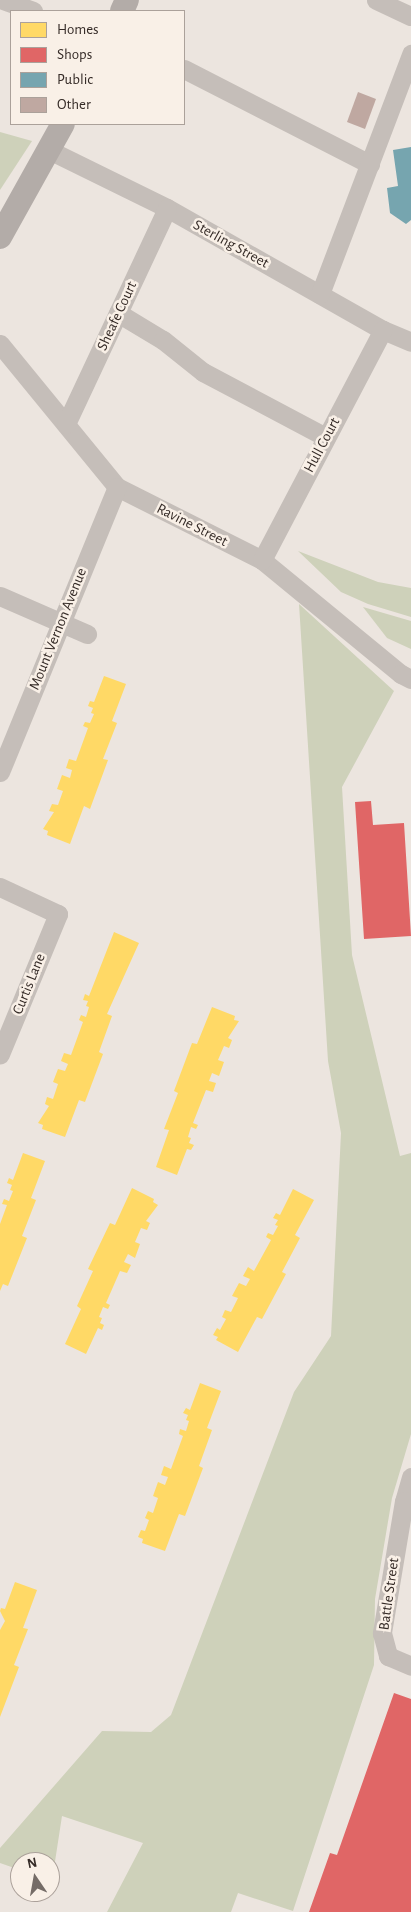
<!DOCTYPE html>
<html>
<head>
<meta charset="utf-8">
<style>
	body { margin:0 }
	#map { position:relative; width:411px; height:1912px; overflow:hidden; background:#ece5df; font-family:"Alegreya Sans",sans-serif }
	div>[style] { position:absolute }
	.green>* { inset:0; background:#ced1ba }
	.homes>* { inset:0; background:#ffd966 }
	.shops>* { inset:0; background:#e06666 }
	.public>* { inset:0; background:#76a5af }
	.building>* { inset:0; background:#bfa8a1 }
	.minor>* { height:19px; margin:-9.5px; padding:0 9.5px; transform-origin:9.5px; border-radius:9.5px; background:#c5beb9 }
	.major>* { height:24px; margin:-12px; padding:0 12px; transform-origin:12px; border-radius:12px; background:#b3aca8 }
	span { translate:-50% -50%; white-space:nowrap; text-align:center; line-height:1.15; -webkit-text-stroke:5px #f9f0e7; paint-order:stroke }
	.street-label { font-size:15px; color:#352b27 }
	.legend { position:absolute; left:10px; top:10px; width:175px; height:115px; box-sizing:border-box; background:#f9f0e7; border:1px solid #aba19a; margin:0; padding:6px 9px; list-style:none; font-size:15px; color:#352b27 }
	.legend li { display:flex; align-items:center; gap:10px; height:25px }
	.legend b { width:25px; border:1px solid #aba19a }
	.north { position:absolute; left:10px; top:1852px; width:50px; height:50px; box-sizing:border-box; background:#f9f0e7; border:1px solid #aba19a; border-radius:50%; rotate:348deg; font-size:14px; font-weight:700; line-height:20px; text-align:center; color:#352b27 }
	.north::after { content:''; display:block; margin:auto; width:18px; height:22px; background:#756c67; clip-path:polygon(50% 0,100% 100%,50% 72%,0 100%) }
</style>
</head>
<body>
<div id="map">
	<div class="green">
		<i style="clip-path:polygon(0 132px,32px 141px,0 190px)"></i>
		<i style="clip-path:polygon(298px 551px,378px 582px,411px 588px,411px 617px,368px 604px,341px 592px)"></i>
		<i style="clip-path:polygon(299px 604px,394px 691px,342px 787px,352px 955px,400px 1156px,411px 1153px,411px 1434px,392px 1498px,375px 1599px,374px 1665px,293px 1911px,238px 1893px,231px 1912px,107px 1912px,143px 1843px,62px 1816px,52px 1881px,50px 1862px,20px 1862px,20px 1870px,0 1863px,0 1848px,102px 1731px,151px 1732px,171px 1715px,294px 1392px,331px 1336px,341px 1133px,328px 1061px)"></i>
		<i style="clip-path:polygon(363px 607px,411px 621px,411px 649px,387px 638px)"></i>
	</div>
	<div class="homes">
		<i style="clip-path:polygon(104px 676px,126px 684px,112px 721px,117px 723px,103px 759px,108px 760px,90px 809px,84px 806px,70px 844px,47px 835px,48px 831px,43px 829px,54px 812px,49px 811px,52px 804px,58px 805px,63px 791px,57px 789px,62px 775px,70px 778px,72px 770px,66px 768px,69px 759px,76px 761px,88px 728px,83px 726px,85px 722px,90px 723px,94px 714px,91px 713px,93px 708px,88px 706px,90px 701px,94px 702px)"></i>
		<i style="clip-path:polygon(114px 932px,139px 943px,107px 1014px,112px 1016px,99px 1052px,103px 1054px,85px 1102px,79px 1100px,65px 1137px,42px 1129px,43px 1125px,38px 1123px,49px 1106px,45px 1104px,47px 1097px,53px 1099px,58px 1084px,53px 1082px,58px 1069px,65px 1071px,68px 1064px,61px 1061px,64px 1053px,71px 1055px,83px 1022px,79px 1020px,81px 1015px,86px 1017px,89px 1007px,86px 1006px,88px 1001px,83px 1000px,85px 994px,89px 996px)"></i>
		<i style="clip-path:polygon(212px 1007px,235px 1016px,234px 1020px,239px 1021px,228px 1038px,232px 1040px,229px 1048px,224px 1046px,218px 1060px,224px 1062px,219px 1076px,212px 1073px,209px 1081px,216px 1083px,213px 1092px,206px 1090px,193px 1123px,198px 1125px,196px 1129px,191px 1127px,188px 1137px,191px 1138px,189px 1143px,194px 1145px,191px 1150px,187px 1149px,177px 1175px,156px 1167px,169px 1130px,164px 1129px,178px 1093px,174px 1091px,192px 1043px,197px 1044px)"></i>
		<i style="clip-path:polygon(23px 1153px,45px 1161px,31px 1198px,36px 1200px,22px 1236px,27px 1238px,8px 1286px,3px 1284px,0 1291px,0 1224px,7px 1205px,2px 1204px,4px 1199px,9px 1201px,13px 1191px,10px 1190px,12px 1185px,7px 1183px,9px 1178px,13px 1180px)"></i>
		<i style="clip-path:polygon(132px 1188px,154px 1199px,153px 1202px,158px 1205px,146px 1221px,150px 1223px,147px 1230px,141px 1228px,135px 1242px,140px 1244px,135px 1258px,128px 1254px,124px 1262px,131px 1265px,127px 1273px,120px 1271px,106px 1303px,110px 1305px,108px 1309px,103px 1307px,99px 1317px,102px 1318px,100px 1323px,104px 1325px,102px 1330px,98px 1328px,86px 1354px,65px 1344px,81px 1309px,77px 1306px,93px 1271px,88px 1269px,110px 1223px,115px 1225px)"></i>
		<i style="clip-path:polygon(293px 1189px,314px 1200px,295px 1235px,300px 1238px,282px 1272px,286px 1274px,262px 1319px,257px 1317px,238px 1352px,216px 1340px,218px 1337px,213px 1335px,217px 1328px,220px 1330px,226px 1319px,222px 1317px,225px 1310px,231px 1312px,238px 1298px,232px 1296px,239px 1283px,246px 1286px,250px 1279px,243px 1276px,248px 1267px,254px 1271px,271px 1240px,266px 1237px,268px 1233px,273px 1235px,278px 1226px,275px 1225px,278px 1220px,273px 1218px,276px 1213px,280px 1215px)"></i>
		<i style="clip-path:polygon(200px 1383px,221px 1391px,207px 1428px,212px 1430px,199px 1466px,203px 1468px,185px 1516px,179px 1514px,165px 1551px,142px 1543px,143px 1539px,138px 1537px,141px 1530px,145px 1531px,149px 1520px,145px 1518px,148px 1511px,153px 1513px,158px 1498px,153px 1496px,158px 1482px,165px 1485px,168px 1477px,161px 1475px,164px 1466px,171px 1469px,183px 1436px,179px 1434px,180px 1429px,186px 1431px,189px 1421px,186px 1420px,188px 1415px,183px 1413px,186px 1408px,190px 1410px)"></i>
		<i style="clip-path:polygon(15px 1582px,37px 1590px,23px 1628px,28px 1629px,14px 1665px,19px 1667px,0 1717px,0 1630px,5px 1621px,0 1611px,1px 1608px,5px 1609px)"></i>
	</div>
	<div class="shops">
		<i style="clip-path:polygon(371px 801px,373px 825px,404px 823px,411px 936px,364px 939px,355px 802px)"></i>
		<i style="clip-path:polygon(394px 1693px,411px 1699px,411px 1912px,309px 1912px,330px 1853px,337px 1855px)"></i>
	</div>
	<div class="public">
		<i style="clip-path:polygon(411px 147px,411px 220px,406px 224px,390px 213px,387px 188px,398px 186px,393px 150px)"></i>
	</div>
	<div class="building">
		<i style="clip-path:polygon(358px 92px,376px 99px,365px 129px,347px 122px)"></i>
	</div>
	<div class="minor">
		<i style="left:3px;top:0;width:32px;rotate:20deg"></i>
		<i style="left:376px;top:0;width:38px;rotate:25deg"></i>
		<i style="left:184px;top:69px;width:209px;rotate:27.1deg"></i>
		<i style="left:49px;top:150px;width:131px;rotate:26.2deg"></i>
		<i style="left:167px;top:208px;width:248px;rotate:29.5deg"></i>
		<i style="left:383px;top:330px;width:30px;rotate:23deg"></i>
		<i style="left:320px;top:294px;width:257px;rotate:-69.2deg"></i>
		<i style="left:118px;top:313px;width:52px;rotate:31deg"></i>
		<i style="left:163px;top:340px;width:51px;rotate:38.7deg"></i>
		<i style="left:203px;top:372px;width:139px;rotate:27.9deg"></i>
		<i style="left:0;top:344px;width:185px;rotate:50.7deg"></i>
		<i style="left:117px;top:487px;width:162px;rotate:26.7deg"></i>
		<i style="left:262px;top:560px;width:180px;rotate:39.4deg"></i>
		<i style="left:401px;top:674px;width:11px;rotate:27deg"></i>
		<i style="left:66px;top:424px;width:238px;rotate:-64.9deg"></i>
		<i style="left:262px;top:560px;width:260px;rotate:-62.3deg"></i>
		<i style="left:0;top:596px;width:95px;rotate:23.6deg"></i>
		<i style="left:0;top:772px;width:308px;rotate:-67.7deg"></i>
		<i style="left:0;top:887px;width:64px;rotate:25deg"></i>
		<i style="left:58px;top:914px;width:152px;rotate:112.5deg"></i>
		<i style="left:411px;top:1477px;width:25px;rotate:106deg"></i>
		<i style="left:404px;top:1501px;width:134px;rotate:99.5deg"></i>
		<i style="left:382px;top:1633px;width:24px;rotate:75deg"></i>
		<i style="left:388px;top:1656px;width:25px;rotate:23deg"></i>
	</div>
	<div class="major">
		<i style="left:122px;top:11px;width:12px;rotate:-66deg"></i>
		<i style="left:0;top:237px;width:129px;rotate:-60.9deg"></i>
	</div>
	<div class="street-label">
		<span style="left:231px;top:244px;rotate:29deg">Sterling Street</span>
		<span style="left:117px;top:316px;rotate:-65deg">Sheafe Court</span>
		<span style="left:322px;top:445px;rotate:-62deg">Hull Court</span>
		<span style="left:192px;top:525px;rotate:27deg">Ravine Street</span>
		<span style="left:58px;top:629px;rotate:-68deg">Mount Vernon Avenue</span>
		<span style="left:29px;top:984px;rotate:-68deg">Curtis Lane</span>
		<span style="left:389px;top:1594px;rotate:-82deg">Battle Street</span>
	</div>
	<ul class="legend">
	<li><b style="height:14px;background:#ffd966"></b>Homes</li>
	<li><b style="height:14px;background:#e06666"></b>Shops</li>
	<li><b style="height:14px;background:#76a5af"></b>Public</li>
	<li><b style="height:14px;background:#bfa8a1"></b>Other</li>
	</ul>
	<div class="north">N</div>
</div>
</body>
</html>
